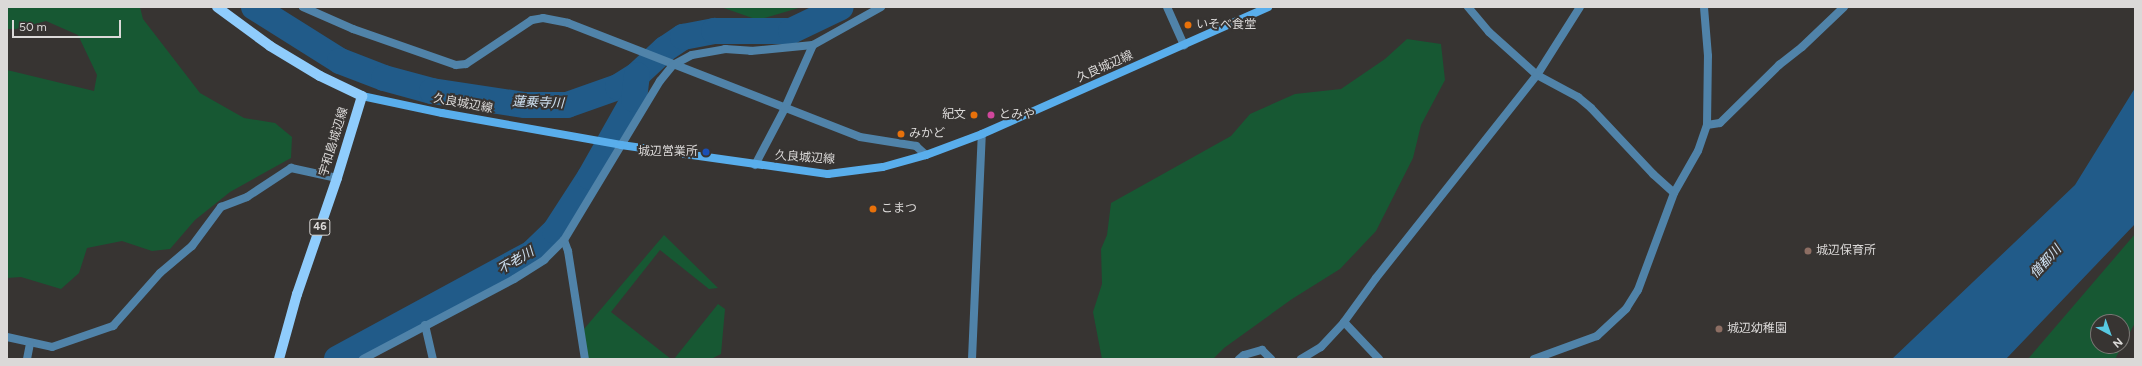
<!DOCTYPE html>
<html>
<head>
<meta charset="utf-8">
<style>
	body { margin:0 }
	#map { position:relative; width:2142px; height:366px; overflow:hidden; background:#373432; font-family:Figtree,"Noto Sans JP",sans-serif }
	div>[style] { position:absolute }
	.green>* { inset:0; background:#175833 }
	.water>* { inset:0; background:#215b89 }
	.river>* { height:26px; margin:-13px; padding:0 13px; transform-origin:13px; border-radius:13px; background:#215b89 }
	.street>* { height:8px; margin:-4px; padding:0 4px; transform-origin:4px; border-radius:4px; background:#5083a9 }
	.secondary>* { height:8px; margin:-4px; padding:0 4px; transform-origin:4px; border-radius:4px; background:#59aeec }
	.primary>* { height:10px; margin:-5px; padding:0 5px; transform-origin:5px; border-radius:5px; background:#8fccfc }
	.dots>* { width:11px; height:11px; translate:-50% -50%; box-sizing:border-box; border:2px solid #373432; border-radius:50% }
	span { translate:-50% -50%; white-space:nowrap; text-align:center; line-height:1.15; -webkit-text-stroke:4px #373432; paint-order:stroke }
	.shield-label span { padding:1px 3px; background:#373432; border:1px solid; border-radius:3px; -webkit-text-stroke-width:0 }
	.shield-label { font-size:11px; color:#dbd9d8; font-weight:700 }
	.poi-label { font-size:12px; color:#dbd9d8 }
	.left { translate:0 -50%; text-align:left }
	.right { translate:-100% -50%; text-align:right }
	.street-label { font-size:12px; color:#dbd9d8 }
	.water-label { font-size:13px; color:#cee0f0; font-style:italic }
	.frame { position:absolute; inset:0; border:8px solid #dbd9d8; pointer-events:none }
	.north { position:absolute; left:2090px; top:314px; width:40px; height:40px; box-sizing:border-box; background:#373432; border:1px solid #797674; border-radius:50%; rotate:139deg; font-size:11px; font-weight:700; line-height:16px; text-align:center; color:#dbd9d8 }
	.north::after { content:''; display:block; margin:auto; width:14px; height:18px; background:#57c9e2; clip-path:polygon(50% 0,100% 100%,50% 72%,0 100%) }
	.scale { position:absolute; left:12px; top:20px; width:109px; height:18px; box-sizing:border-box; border:2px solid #dbd9d8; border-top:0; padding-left:5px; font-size:12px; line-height:14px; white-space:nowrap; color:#dbd9d8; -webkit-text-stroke:3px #373432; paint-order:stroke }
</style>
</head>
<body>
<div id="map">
	<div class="green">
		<i style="clip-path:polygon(7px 7px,140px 7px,143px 19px,200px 93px,244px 118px,275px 123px,292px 137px,291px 158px,230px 192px,195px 220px,170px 249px,152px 251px,122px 241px,87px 248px,79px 273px,61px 289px,21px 277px,7px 278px,7px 70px,94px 91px,97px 75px,78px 35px,46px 21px,16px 29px,7px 29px)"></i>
		<i style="clip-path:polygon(721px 7px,802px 7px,758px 20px)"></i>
		<i style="clip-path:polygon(1407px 39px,1441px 44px,1445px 80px,1421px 125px,1413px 158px,1376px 231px,1340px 269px,1292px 299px,1224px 348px,1213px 359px,1102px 359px,1093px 312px,1102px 284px,1101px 249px,1107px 235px,1111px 203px,1231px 136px,1250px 114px,1295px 94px,1341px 89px,1385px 59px)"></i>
		<i style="clip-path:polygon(evenodd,2135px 234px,2135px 323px,2115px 359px,2028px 359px,2135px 234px,2098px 322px,2122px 322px,2122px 346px,2098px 346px,2098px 322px)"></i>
		<i style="clip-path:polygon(664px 235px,718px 288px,709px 289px,660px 250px,611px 312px,671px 359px,588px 359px,584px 329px)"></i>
		<i style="clip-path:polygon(718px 304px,725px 309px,721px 354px,711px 359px,674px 359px)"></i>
	</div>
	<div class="water">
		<i style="clip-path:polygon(2135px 88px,2135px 224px,2006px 359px,1892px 359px,2075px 185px)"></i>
	</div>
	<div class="river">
		<i style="left:254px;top:7px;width:102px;rotate:32.1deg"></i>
		<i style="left:340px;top:61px;width:47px;rotate:21.1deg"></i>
		<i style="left:384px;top:78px;width:50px;rotate:15.2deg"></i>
		<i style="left:432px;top:91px;width:94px;rotate:8.6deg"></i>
		<i style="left:525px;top:105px;width:42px"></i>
		<i style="left:567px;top:105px;width:54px;rotate:-19.4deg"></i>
		<i style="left:618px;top:87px;width:22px;rotate:-32deg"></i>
		<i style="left:637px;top:75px;width:38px;rotate:-43deg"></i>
		<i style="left:665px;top:49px;width:22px;rotate:-34deg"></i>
		<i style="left:683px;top:37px;width:32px;rotate:-11deg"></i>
		<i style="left:714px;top:31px;width:77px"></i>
		<i style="left:791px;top:31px;width:55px;rotate:-25.6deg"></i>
		<i style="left:337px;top:359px;width:222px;rotate:-28.5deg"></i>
		<i style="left:532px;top:253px;width:32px;rotate:-44deg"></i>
		<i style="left:555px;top:231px;width:64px;rotate:-57.1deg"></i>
		<i style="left:590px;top:177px;width:90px;rotate:-60.6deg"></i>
		<i style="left:634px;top:99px;width:24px;rotate:-83deg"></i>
	</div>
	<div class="street">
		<i style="left:303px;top:7px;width:55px;rotate:23.7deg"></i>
		<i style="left:353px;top:29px;width:109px;rotate:19.3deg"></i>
		<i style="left:456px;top:65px;width:10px;rotate:-6deg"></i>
		<i style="left:466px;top:64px;width:79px;rotate:-33.7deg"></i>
		<i style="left:532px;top:20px;width:11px;rotate:-10deg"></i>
		<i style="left:543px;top:18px;width:25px;rotate:11deg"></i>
		<i style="left:568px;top:23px;width:313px;rotate:21.3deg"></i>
		<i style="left:860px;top:137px;width:57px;rotate:9.1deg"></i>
		<i style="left:916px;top:146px;width:13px;rotate:42deg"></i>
		<i style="left:1167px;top:7px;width:42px;rotate:65.9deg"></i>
		<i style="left:1468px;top:7px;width:33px;rotate:50deg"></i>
		<i style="left:1489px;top:32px;width:64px;rotate:41.9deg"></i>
		<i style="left:1537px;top:75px;width:47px;rotate:28.2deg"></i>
		<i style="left:1578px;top:97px;width:17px;rotate:40deg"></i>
		<i style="left:1591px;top:108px;width:91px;rotate:46.8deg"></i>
		<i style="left:1653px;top:174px;width:28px;rotate:42deg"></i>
		<i style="left:1707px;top:125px;width:13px;rotate:-9deg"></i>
		<i style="left:1720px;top:123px;width:83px;rotate:-44.5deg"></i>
		<i style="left:1779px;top:65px;width:29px;rotate:-38deg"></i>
		<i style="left:1802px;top:47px;width:58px;rotate:-43.6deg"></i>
		<i style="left:755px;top:165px;width:64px;rotate:-62.2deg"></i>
		<i style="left:785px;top:108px;width:69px;rotate:-66deg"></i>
		<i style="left:564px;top:240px;width:12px;rotate:70deg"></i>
		<i style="left:568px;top:251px;width:109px;rotate:81.1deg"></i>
		<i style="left:1344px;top:322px;width:51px;rotate:46.6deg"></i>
		<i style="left:425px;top:325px;width:35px;rotate:77deg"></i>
		<i style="left:7px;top:337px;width:46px;rotate:12.5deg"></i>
		<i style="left:52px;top:347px;width:65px;rotate:-19deg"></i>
		<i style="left:113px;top:326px;width:71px;rotate:-48.4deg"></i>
		<i style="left:160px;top:273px;width:42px;rotate:-40.2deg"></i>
		<i style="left:192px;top:246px;width:49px;rotate:-53.4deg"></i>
		<i style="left:221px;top:207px;width:28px;rotate:-21deg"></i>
		<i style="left:247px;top:197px;width:53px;rotate:-33.4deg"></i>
		<i style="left:291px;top:168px;width:47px;rotate:12.3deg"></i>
		<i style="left:27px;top:359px;width:15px;rotate:-79deg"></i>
		<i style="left:363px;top:359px;width:171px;rotate:-27.9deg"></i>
		<i style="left:514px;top:279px;width:36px;rotate:-32deg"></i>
		<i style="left:544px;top:260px;width:28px;rotate:-45deg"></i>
		<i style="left:564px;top:240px;width:186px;rotate:-58.9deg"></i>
		<i style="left:660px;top:81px;width:21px;rotate:-51deg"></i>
		<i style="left:673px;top:65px;width:21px;rotate:-28deg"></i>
		<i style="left:692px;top:55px;width:34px;rotate:-10deg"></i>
		<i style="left:725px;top:49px;width:26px;rotate:4deg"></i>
		<i style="left:751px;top:51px;width:62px;rotate:-5.5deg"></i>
		<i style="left:813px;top:45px;width:78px;rotate:-29.2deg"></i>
		<i style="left:972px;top:359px;width:225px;rotate:-87.5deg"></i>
		<i style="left:1239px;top:359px;width:6px;rotate:-39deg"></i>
		<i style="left:1244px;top:355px;width:19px;rotate:-16deg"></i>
		<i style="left:1262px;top:350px;width:13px;rotate:45deg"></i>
		<i style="left:1301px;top:359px;width:23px;rotate:-31deg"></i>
		<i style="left:1321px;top:347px;width:34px;rotate:-47deg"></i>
		<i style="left:1344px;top:322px;width:54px;rotate:-54deg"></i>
		<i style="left:1376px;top:278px;width:259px;rotate:-51.6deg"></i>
		<i style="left:1537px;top:75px;width:80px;rotate:-57.7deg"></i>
		<i style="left:1534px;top:359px;width:67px;rotate:-20.1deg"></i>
		<i style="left:1597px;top:336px;width:40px;rotate:-43deg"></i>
		<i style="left:1626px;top:309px;width:22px;rotate:-58deg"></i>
		<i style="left:1638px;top:290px;width:103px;rotate:-69.6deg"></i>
		<i style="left:1674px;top:193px;width:48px;rotate:-60.3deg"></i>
		<i style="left:1698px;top:151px;width:28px;rotate:-71deg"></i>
		<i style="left:1707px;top:125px;width:69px;rotate:-89.2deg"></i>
		<i style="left:1708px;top:56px;width:49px;rotate:-94.7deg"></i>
	</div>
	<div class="secondary">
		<i style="left:362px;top:96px;width:82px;rotate:12deg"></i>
		<i style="left:442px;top:113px;width:182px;rotate:10.1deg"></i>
		<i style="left:621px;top:145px;width:209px;rotate:8deg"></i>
		<i style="left:828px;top:174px;width:55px;rotate:-7.3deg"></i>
		<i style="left:883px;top:167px;width:45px;rotate:-15.6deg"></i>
		<i style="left:926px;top:155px;width:60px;rotate:-20.6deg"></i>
		<i style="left:982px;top:134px;width:313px;rotate:-23.9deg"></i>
	</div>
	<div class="primary">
		<i style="left:217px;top:7px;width:66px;rotate:36.3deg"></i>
		<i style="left:270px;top:46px;width:58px;rotate:31deg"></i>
		<i style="left:320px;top:76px;width:47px;rotate:25.5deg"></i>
		<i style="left:362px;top:96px;width:86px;rotate:107deg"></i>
		<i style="left:337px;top:178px;width:123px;rotate:109deg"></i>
		<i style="left:297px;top:294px;width:67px;rotate:105.5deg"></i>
	</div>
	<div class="dots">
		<i style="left:1188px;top:25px;background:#e8710a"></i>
		<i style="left:974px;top:115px;background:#e8710a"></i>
		<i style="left:991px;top:115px;background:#d1479c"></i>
		<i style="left:901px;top:134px;background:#e8710a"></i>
		<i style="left:706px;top:152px;background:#1a4fb4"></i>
		<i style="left:873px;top:209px;background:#e8710a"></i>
		<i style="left:1808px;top:251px;background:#8d6e63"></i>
		<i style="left:1719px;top:329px;background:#8d6e63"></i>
	</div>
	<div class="shield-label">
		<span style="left:320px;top:227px">46</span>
	</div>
	<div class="poi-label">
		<span class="left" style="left:1196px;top:25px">いそべ食堂</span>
		<span class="right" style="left:966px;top:115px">紀文</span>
		<span class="left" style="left:999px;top:115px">とみや</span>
		<span class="left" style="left:909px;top:134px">みかど</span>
		<span class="right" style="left:698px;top:152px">城辺営業所</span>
		<span class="left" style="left:881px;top:209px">こまつ</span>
		<span class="left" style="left:1816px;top:251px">城辺保育所</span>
		<span class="left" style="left:1727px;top:329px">城辺幼稚園</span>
	</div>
	<div class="street-label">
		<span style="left:1105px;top:67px;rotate:-24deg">久良城辺線</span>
		<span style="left:463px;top:104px;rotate:10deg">久良城辺線</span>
		<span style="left:334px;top:142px;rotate:-73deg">宇和島城辺線</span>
		<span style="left:805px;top:158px;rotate:4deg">久良城辺線</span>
	</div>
	<div class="water-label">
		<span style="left:538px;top:103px;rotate:2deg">蓮乗寺川</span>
		<span style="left:516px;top:261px;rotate:-31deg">不老川</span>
		<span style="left:2046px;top:262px;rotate:-48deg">僧都川</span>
	</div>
	<div class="frame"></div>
	<div class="north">N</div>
	<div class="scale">50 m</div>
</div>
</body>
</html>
